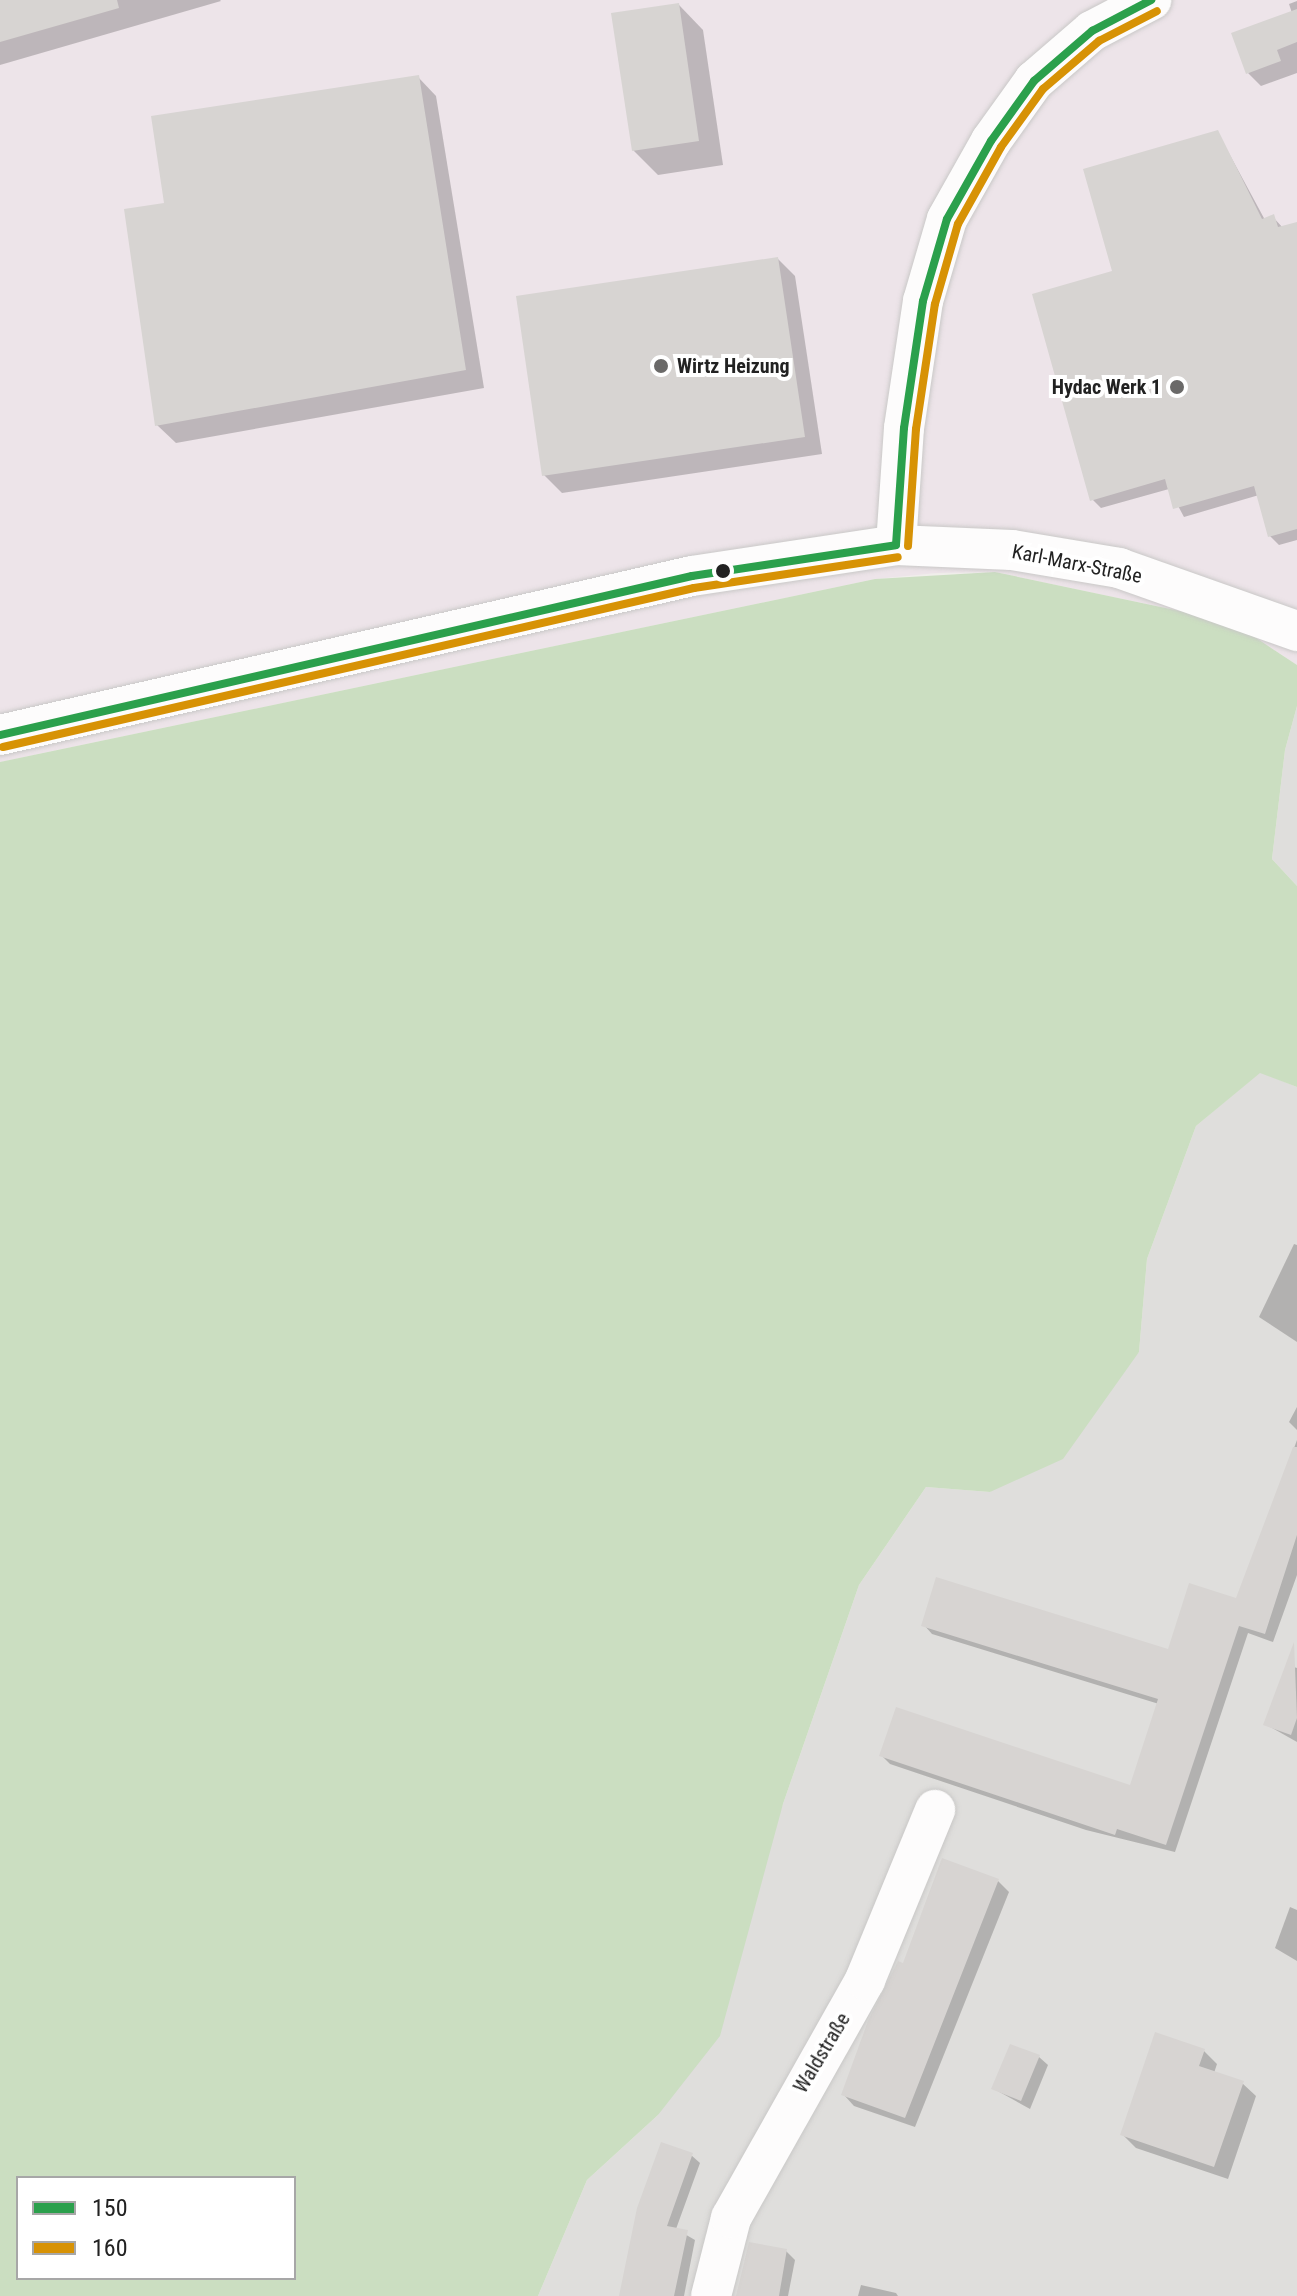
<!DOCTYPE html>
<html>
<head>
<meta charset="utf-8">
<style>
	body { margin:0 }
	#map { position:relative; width:1297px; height:2296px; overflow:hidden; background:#f0eeeb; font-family:"Roboto Condensed",sans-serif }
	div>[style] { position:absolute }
	.residential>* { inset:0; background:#dfdedc }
	.industrial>* { inset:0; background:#ede4e9 }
	.forest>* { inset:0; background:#cbdec1 }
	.shadow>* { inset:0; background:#0003 }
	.building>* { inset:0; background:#d7d4d2 }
	.roads { filter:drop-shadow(0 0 2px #c9c8c7) drop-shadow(0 0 2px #c9c8c7) }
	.minor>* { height:40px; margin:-20px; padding:0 20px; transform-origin:20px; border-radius:20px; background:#fdfcfc }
	.bus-1>* { height:8px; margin:-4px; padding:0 4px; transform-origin:4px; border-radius:4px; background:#2ba04c }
	.bus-2>* { height:8px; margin:-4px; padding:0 4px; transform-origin:4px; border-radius:4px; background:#d79205 }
	.dots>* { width:22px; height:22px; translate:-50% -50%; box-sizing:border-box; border:4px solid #fff; border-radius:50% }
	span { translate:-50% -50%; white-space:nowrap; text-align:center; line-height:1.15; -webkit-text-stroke:8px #fff; paint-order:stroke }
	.poi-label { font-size:20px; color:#222; font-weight:700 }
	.left { translate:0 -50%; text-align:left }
	.right { translate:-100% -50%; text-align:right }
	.street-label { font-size:20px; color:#222 }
	.legend { position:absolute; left:16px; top:2176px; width:280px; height:104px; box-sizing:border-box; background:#fff; border:2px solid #a7a7a7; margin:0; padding:10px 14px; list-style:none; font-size:24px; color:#222 }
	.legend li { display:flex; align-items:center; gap:16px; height:40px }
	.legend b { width:40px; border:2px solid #a7a7a7 }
</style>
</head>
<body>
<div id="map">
	<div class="residential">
		<i style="clip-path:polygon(1297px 706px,1297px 886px,1272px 859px,1285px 750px)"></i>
		<i style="clip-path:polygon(1260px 1072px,1297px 1087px,1297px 2296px,538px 2296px,587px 2180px,658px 2115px,783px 1804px,859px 1585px,926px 1487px,990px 1492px,1139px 1352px,1147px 1259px,1196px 1126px)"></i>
	</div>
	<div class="industrial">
		<i style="clip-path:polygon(0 0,1297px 0,1297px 665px,1232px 622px,995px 572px,937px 573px,875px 579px,0 762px)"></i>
	</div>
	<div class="forest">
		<i style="clip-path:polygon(evenodd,995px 572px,1232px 622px,1297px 665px,1297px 706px,1285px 750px,1272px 859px,1297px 886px,1297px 1087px,1260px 1073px,1196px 1126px,1147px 1259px,1139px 1352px,1063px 1459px,990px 1492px,926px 1487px,859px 1585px,783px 1804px,720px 2036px,658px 2115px,587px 2180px,538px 2296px,0 2296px,0 762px,875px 579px,995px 572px,18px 2178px,294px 2178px,294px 2278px,18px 2278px,18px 2178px)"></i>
	</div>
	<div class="shadow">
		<i style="clip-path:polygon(0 0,220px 0,221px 1px,0 65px)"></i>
		<i style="clip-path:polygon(1297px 1px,1297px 73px,1261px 86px,1248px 73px,1292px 13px,1289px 4px)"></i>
		<i style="clip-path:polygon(679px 5px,703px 30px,723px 165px,658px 175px,633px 150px)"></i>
		<i style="clip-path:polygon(418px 77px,436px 96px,484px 388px,176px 443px,157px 425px,166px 205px)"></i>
		<i style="clip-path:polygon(1218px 133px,1265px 220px,1273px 217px,1283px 228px,1297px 224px,1297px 540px,1279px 545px,1270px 536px,1259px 495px,1184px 517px,1169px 489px,1101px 508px,1092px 499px,1114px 272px)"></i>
		<i style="clip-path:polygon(778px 259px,795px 276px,822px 454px,562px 493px,544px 475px)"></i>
		<i style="clip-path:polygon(1294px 1244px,1297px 1245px,1297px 1342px,1259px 1317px)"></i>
		<i style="clip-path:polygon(1297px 1407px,1297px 1430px,1289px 1422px)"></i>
		<i style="clip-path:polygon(1297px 1440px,1297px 1575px,1273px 1642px,1248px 1633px,1175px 1852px,1086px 1830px,890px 1764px,882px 1756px,1131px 1788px,1159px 1704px,932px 1634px,924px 1625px,1169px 1651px,1238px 1601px)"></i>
		<i style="clip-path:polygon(1287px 1665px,1297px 1668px,1297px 1742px,1265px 1724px)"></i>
		<i style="clip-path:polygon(998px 1881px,1009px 1892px,915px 2127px,854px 2106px,844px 2095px,905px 1965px)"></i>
		<i style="clip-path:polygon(1290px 1907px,1297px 1910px,1297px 1961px,1275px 1948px)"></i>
		<i style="clip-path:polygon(1204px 2051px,1217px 2064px,1214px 2073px,1242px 2083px,1256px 2096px,1228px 2179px,1136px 2148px,1123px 2135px)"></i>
		<i style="clip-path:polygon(1039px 2057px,1048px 2065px,1030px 2109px,994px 2089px)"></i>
		<i style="clip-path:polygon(691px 2155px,700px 2163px,676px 2229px,695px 2240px,684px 2296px,621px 2296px)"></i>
		<i style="clip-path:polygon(786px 2251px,795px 2260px,788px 2296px,739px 2296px)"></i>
		<i style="clip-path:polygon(861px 2285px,896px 2293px,898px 2296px,858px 2296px)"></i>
	</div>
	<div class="building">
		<i style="clip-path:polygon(0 0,117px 0,119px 8px,0 42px)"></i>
		<i style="clip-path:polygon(679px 3px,699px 141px,632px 151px,611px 13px)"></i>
		<i style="clip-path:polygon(1297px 9px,1297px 42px,1277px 50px,1281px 61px,1246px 74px,1231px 33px)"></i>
		<i style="clip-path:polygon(419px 75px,466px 370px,155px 426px,124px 209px,164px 203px,151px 116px)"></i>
		<i style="clip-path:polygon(1218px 130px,1262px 219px,1274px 214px,1278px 227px,1297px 222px,1297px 529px,1268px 537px,1254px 486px,1173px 509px,1165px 479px,1090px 501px,1032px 294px,1112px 271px,1083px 169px)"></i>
		<i style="clip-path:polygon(778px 257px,805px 437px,542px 476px,516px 296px)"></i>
		<i style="clip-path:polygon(1293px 1447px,1297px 1447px,1297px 1535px,1265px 1634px,1239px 1626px,1166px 1845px,1117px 1829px,1115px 1835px,879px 1756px,896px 1707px,1130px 1785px,1158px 1699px,921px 1626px,936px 1577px,1168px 1649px,1189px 1583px,1236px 1598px)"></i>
		<i style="clip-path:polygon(1294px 1642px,1297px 1718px,1291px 1735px,1263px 1725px)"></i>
		<i style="clip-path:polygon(942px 1858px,999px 1879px,905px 2118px,841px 2095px,868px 2021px,898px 1961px,903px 1963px)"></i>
		<i style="clip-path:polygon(1155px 2032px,1205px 2049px,1199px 2066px,1244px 2081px,1214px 2167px,1120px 2135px)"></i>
		<i style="clip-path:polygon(1010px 2044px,1040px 2055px,1021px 2101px,991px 2089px)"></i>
		<i style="clip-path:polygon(661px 2142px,693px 2153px,667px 2226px,688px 2230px,674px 2296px,619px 2296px,637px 2208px)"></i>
		<i style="clip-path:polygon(749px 2242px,787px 2249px,779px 2296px,736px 2296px)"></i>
	</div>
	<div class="roads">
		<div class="minor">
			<i style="left:896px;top:545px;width:117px;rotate:-86.1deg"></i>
			<i style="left:904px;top:428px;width:128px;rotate:-81.5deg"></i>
			<i style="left:923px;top:301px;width:85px;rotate:-73.7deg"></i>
			<i style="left:947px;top:219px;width:90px;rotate:-60.6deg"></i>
			<i style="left:991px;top:141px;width:74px;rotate:-54.4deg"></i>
			<i style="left:1034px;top:81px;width:77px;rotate:-40.8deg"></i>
			<i style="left:1092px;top:31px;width:67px;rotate:-27.7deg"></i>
			<i style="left:0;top:735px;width:710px;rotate:-12.94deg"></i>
			<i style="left:692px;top:576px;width:206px;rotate:-8.6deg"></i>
			<i style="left:896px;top:545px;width:116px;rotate:2.5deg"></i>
			<i style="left:1012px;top:550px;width:109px;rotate:9.5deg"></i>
			<i style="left:1119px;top:568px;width:189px;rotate:19.5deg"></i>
			<i style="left:711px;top:2296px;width:81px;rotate:-75.6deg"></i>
			<i style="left:731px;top:2218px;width:273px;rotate:-60.6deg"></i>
			<i style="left:865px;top:1980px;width:184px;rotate:-67.6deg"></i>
		</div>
	</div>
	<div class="bus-1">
		<i style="left:896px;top:545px;width:117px;rotate:-86.1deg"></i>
		<i style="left:904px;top:428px;width:128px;rotate:-81.5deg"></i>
		<i style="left:923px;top:301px;width:85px;rotate:-73.7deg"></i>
		<i style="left:947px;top:219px;width:90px;rotate:-60.6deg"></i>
		<i style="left:991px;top:141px;width:74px;rotate:-54.4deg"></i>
		<i style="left:1034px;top:81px;width:77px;rotate:-40.8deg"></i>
		<i style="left:1092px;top:31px;width:67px;rotate:-27.7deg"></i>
		<i style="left:0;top:735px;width:710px;rotate:-12.94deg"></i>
		<i style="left:692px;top:576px;width:206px;rotate:-8.6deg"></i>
	</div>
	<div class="bus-2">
		<i style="left:908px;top:546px;width:117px;rotate:-86.1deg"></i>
		<i style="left:916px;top:429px;width:126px;rotate:-81.4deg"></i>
		<i style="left:935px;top:304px;width:83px;rotate:-74deg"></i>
		<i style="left:958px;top:224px;width:88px;rotate:-60.8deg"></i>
		<i style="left:1001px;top:147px;width:72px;rotate:-54.1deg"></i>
		<i style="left:1043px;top:89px;width:74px;rotate:-40.6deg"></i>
		<i style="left:1099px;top:41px;width:65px;rotate:-27.3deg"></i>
		<i style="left:3px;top:747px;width:709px;rotate:-12.96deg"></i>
		<i style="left:694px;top:588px;width:206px;rotate:-8.6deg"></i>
	</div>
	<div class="dots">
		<i style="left:661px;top:366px;background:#6a6968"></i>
		<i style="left:1177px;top:387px;background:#6a6968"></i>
		<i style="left:723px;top:571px;background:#222"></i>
	</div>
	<div class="poi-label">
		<span class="left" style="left:677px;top:366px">Wirtz Heizung</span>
		<span class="right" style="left:1161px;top:387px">Hydac Werk 1</span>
	</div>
	<div class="street-label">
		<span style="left:1077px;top:564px;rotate:11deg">Karl-Marx-Straße</span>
		<span style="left:822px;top:2053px;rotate:-59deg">Waldstraße</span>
	</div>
	<ul class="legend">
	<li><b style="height:10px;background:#2ba04c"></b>150</li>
	<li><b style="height:10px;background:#d79205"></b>160</li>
	</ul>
</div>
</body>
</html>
